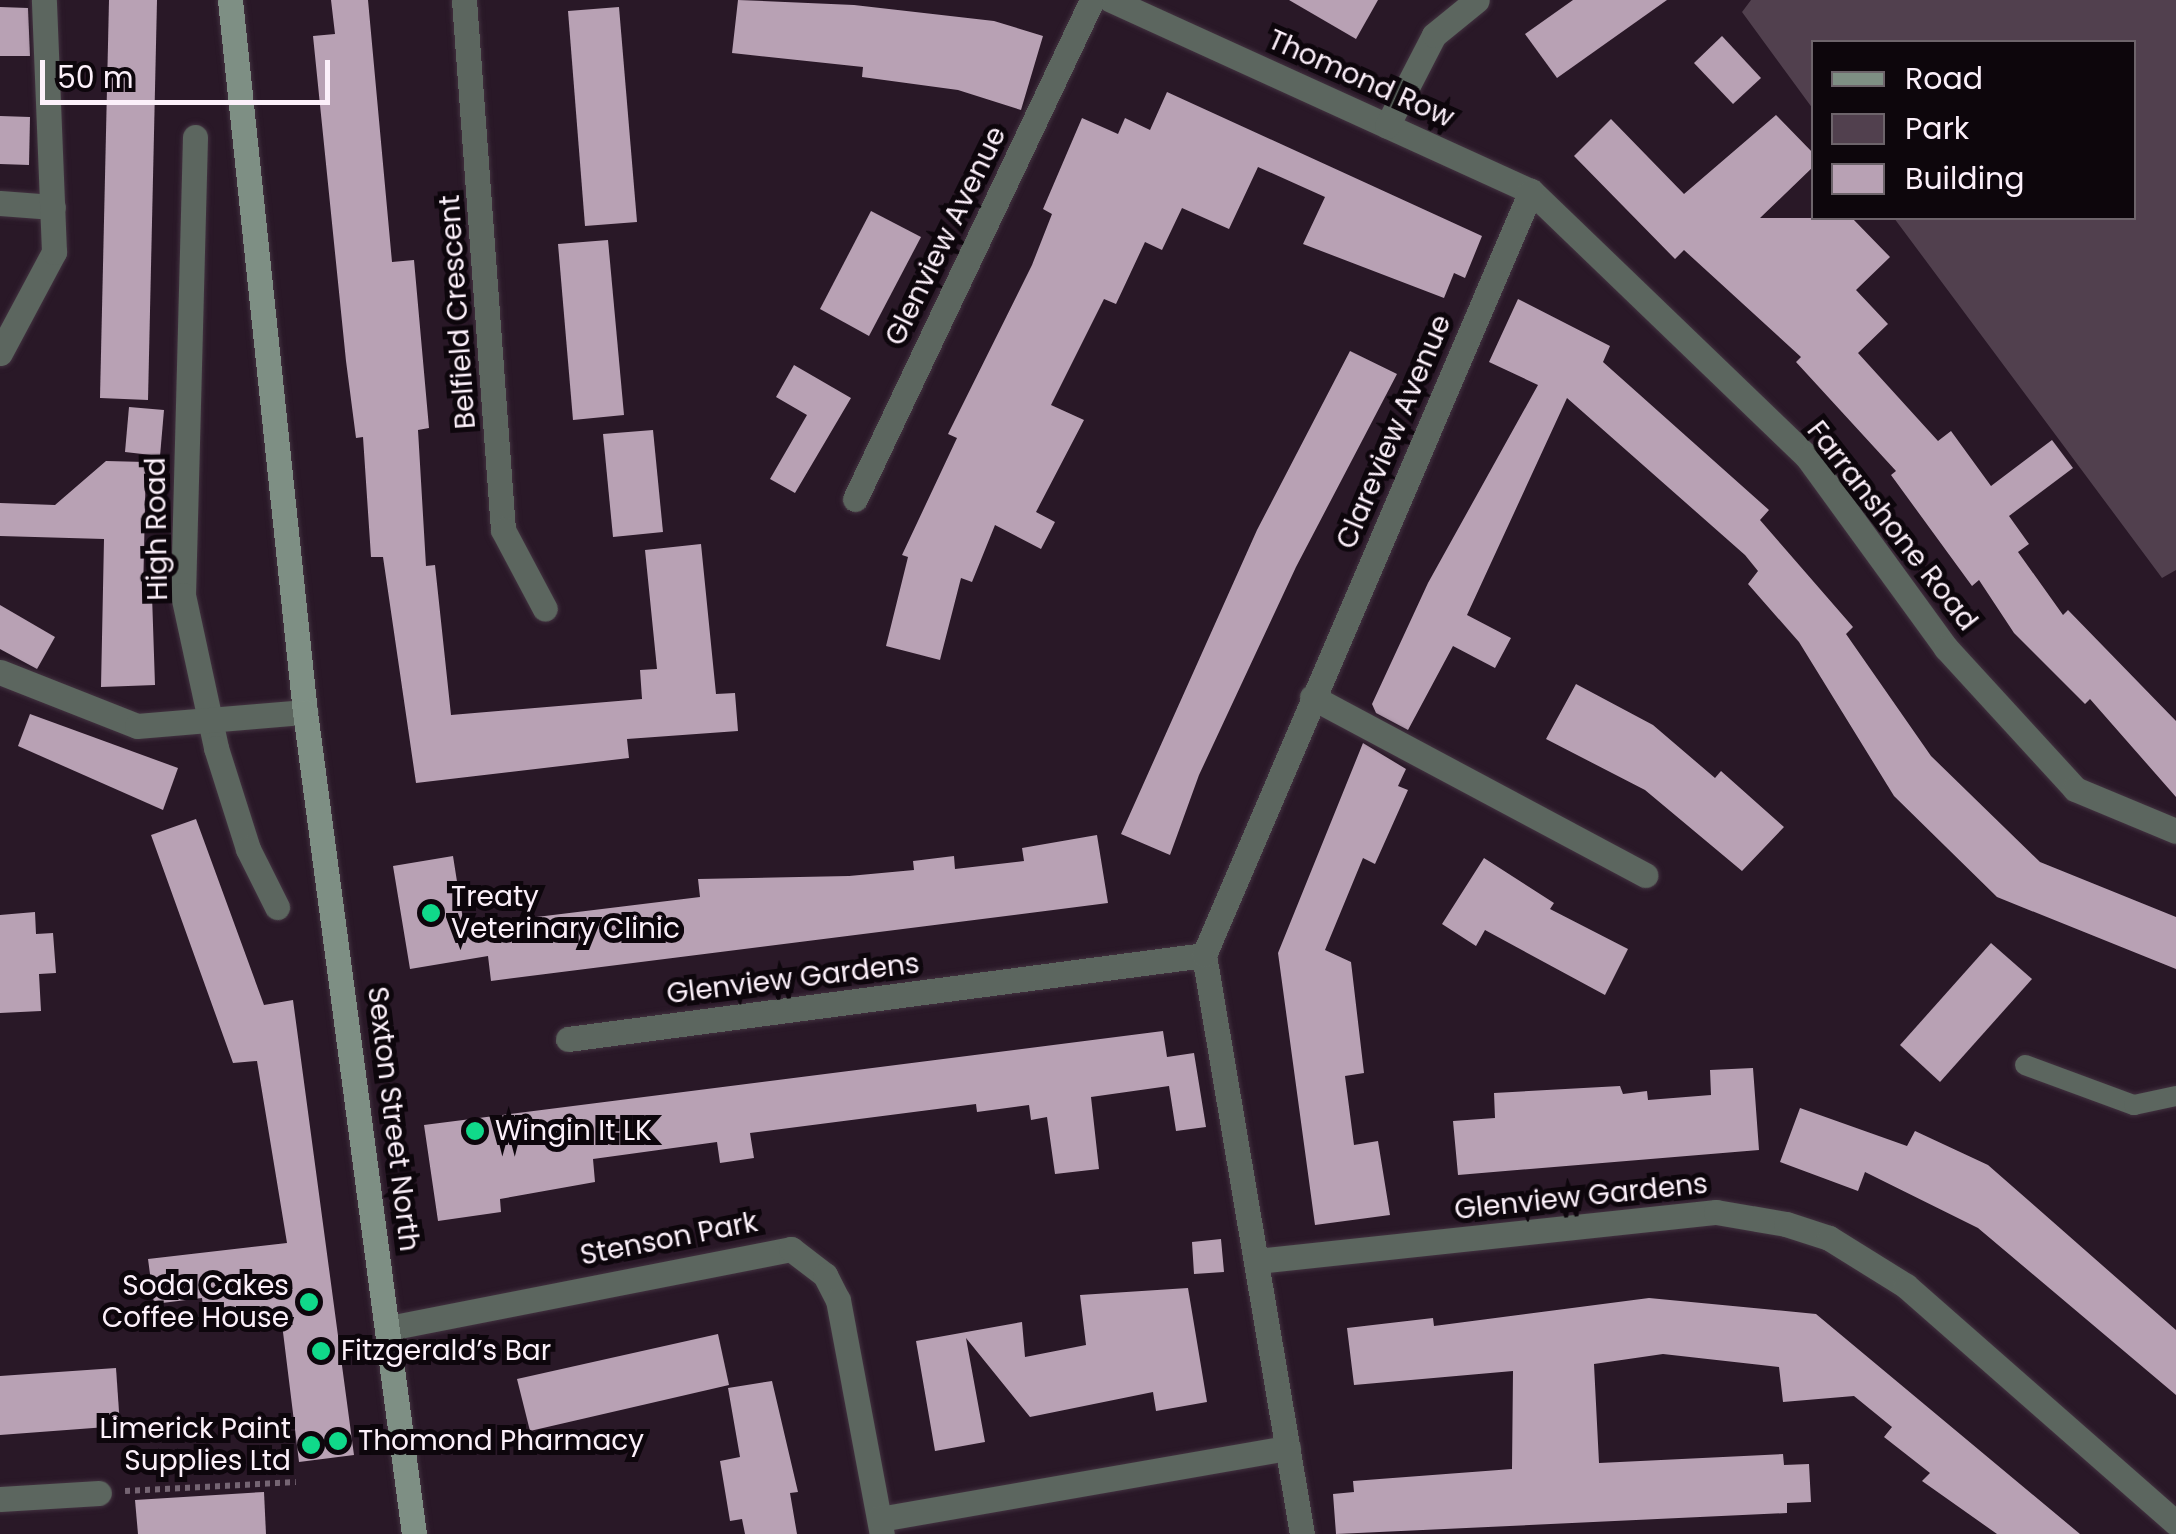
<!DOCTYPE html>
<html>
<head>
<meta charset="utf-8">
<style>
	body { margin:0 }
	#map { position:relative; width:2176px; height:1534px; overflow:hidden; background:#291827; font-family:Poppins,sans-serif }
	div>[style] { position:absolute }
	.green>* { inset:0; background:#51404e }
	.building>* { inset:0; background:#b8a1b4 }
	.path>* { height:6px; margin-top:-3px; transform-origin:0; background:repeating-linear-gradient(90deg,#756573 0 5px,transparent 0 10px) }
	.roads { filter:drop-shadow(0 0 2px #423240) drop-shadow(0 0 2px #423240) }
	.lane>* { height:20px; margin:-10px; padding:0 10px; transform-origin:10px; border-radius:10px; background:#5c665f }
	.street>* { height:25px; margin:-12.5px; padding:0 12.5px; transform-origin:12.5px; border-radius:12.5px; background:#5c665f }
	.secondary>* { height:25px; margin:-12.5px; padding:0 12.5px; transform-origin:12.5px; border-radius:12.5px; background:#7e8f84 }
	.dots>* { width:28px; height:28px; translate:-50% -50%; box-sizing:border-box; border:5px solid #0d060c; border-radius:50% }
	span { translate:-50% -50%; white-space:nowrap; text-align:center; line-height:1.15; -webkit-text-stroke:10px #0d060c; paint-order:stroke }
	.street-label { font-size:28px; color:#fcf0fa }
	.poi-label { font-size:28px; color:#fcf0fa }
	.left { translate:0 -50%; text-align:left }
	.right { translate:-100% -50%; text-align:right }
	.legend { position:absolute; left:1811px; top:40px; width:325px; height:180px; box-sizing:border-box; background:#0d060c; border:2px solid #6d646b; margin:0; padding:12px 18px; list-style:none; font-size:30px; color:#fcf0fa }
	.legend li { display:flex; align-items:center; gap:20px; height:50px }
	.legend b { width:50px; border:2px solid #6d646b }
	.scale { position:absolute; left:40px; top:60px; width:290px; height:45px; box-sizing:border-box; border:5px solid #fcf0fa; border-top:0; padding-left:12px; font-size:30px; line-height:35px; white-space:nowrap; color:#fcf0fa; -webkit-text-stroke:8px #0d060c; paint-order:stroke }
</style>
</head>
<body>
<div id="map">
	<div class="green">
		<i style="clip-path:polygon(1751px 0,2176px 0,2176px 570px,2162px 578px,1894px 218px,2134px 218px,2134px 42px,1814px 42px,1813px 109px,1742px 12px)"></i>
	</div>
	<div class="building">
		<i style="clip-path:polygon(109px 0,157px 0,148px 400px,100px 398px)"></i>
		<i style="clip-path:polygon(331px 0,368px 0,392px 262px,414px 260px,429px 428px,418px 430px,426px 566px,435px 565px,451px 715px,642px 699px,640px 670px,657px 669px,645px 550px,701px 544px,716px 694px,735px 693px,738px 731px,627px 739px,629px 758px,416px 783px,383px 557px,371px 557px,363px 437px,356px 438px,346px 361px,313px 36px,335px 34px)"></i>
		<i style="clip-path:polygon(738px 0,854px 5px,994px 21px,1043px 36px,1021px 110px,958px 90px,862px 77px,863px 67px,732px 53px)"></i>
		<i style="clip-path:polygon(1289px 0,1378px 0,1356px 39px)"></i>
		<i style="clip-path:polygon(1573px 0,1667px 0,1557px 78px,1525px 34px)"></i>
		<i style="clip-path:polygon(0 7px,28px 8px,30px 56px,0 56px)"></i>
		<i style="clip-path:polygon(619px 7px,637px 222px,585px 226px,568px 11px)"></i>
		<i style="clip-path:polygon(1722px 36px,1761px 78px,1733px 104px,1694px 63px)"></i>
		<i style="clip-path:polygon(1167px 92px,1482px 236px,1465px 278px,1454px 273px,1444px 298px,1303px 244px,1325px 197px,1258px 167px,1229px 229px,1182px 208px,1162px 250px,1145px 242px,1116px 304px,1104px 299px,1051px 405px,1084px 420px,1036px 512px,1055px 522px,1041px 549px,995px 525px,972px 582px,961px 578px,940px 660px,886px 646px,908px 557px,902px 555px,957px 438px,948px 434px,1032px 265px,1052px 214px,1043px 209px,1082px 118px,1118px 134px,1125px 118px,1150px 130px)"></i>
		<i style="clip-path:polygon(1776px 115px,1814px 154px,1814px 166px,1760px 218px,1852px 218px,1890px 257px,1856px 290px,1888px 324px,1858px 353px,1938px 441px,1951px 431px,1991px 486px,2052px 440px,2073px 468px,2009px 516px,2029px 544px,2018px 552px,2063px 615px,2068px 610px,2176px 721px,2176px 797px,2090px 699px,2085px 704px,2014px 633px,1979px 580px,1972px 586px,1891px 475px,1896px 471px,1796px 362px,1801px 357px,1684px 250px,1675px 259px,1574px 156px,1611px 119px,1684px 194px)"></i>
		<i style="clip-path:polygon(0 116px,30px 117px,29px 165px,0 164px)"></i>
		<i style="clip-path:polygon(871px 211px,921px 237px,869px 336px,820px 309px)"></i>
		<i style="clip-path:polygon(608px 240px,624px 415px,573px 420px,558px 244px)"></i>
		<i style="clip-path:polygon(1518px 299px,1610px 346px,1603px 362px,1769px 510px,1760px 520px,1853px 627px,1846px 634px,1931px 756px,2040px 862px,2176px 917px,2176px 969px,1997px 897px,1894px 796px,1799px 642px,1748px 584px,1758px 571px,1745px 555px,1567px 398px,1467px 615px,1511px 638px,1495px 668px,1453px 646px,1408px 730px,1376px 713px,1372px 704px,1428px 583px,1538px 385px,1489px 362px)"></i>
		<i style="clip-path:polygon(1350px 351px,1397px 374px,1296px 567px,1199px 775px,1170px 855px,1121px 834px,1257px 530px)"></i>
		<i style="clip-path:polygon(794px 365px,851px 398px,795px 493px,770px 479px,807px 415px,776px 397px)"></i>
		<i style="clip-path:polygon(129px 407px,164px 410px,160px 456px,125px 452px)"></i>
		<i style="clip-path:polygon(653px 430px,663px 532px,613px 537px,603px 434px)"></i>
		<i style="clip-path:polygon(106px 461px,146px 462px,143px 595px,152px 595px,155px 685px,101px 687px,104px 539px,0 536px,0 503px,55px 505px)"></i>
		<i style="clip-path:polygon(0 605px,55px 637px,37px 669px,0 649px)"></i>
		<i style="clip-path:polygon(1576px 684px,1653px 725px,1715px 778px,1721px 771px,1784px 827px,1742px 871px,1645px 790px,1546px 739px)"></i>
		<i style="clip-path:polygon(30px 714px,178px 768px,163px 810px,18px 746px)"></i>
		<i style="clip-path:polygon(1363px 743px,1406px 769px,1398px 786px,1408px 790px,1375px 864px,1363px 858px,1325px 950px,1351px 962px,1364px 1073px,1345px 1076px,1354px 1145px,1378px 1141px,1390px 1215px,1315px 1225px,1278px 953px)"></i>
		<i style="clip-path:polygon(196px 819px,264px 1005px,293px 1000px,354px 1455px,299px 1462px,282px 1324px,206px 1332px,202px 1298px,154px 1304px,148px 1259px,287px 1243px,257px 1061px,233px 1063px,151px 835px)"></i>
		<i style="clip-path:polygon(1097px 835px,1108px 903px,491px 981px,488px 956px,410px 969px,393px 866px,453px 856px,464px 926px,700px 897px,698px 879px,849px 876px,914px 870px,913px 861px,954px 856px,955px 869px,1024px 861px,1022px 848px)"></i>
		<i style="clip-path:polygon(1484px 858px,1554px 903px,1550px 909px,1628px 949px,1605px 995px,1485px 930px,1476px 946px,1442px 924px)"></i>
		<i style="clip-path:polygon(35px 912px,36px 934px,53px 933px,56px 973px,39px 974px,41px 1011px,0 1013px,0 915px)"></i>
		<i style="clip-path:polygon(1991px 943px,2032px 979px,1940px 1082px,1900px 1045px)"></i>
		<i style="clip-path:polygon(1163px 1031px,1167px 1057px,1194px 1053px,1206px 1127px,1176px 1131px,1169px 1086px,1091px 1097px,1099px 1169px,1055px 1174px,1047px 1117px,1031px 1120px,1029px 1105px,977px 1112px,976px 1104px,750px 1133px,754px 1158px,720px 1163px,717px 1142px,593px 1159px,595px 1182px,500px 1199px,501px 1212px,438px 1221px,424px 1125px)"></i>
		<i style="clip-path:polygon(1753px 1068px,1759px 1150px,1458px 1175px,1453px 1121px,1495px 1118px,1494px 1093px,1620px 1086px,1623px 1094px,1647px 1091px,1648px 1100px,1711px 1095px,1710px 1070px)"></i>
		<i style="clip-path:polygon(1800px 1108px,1907px 1146px,1915px 1131px,1988px 1165px,2176px 1330px,2176px 1395px,1978px 1228px,1865px 1172px,1858px 1191px,1780px 1162px)"></i>
		<i style="clip-path:polygon(1221px 1239px,1224px 1272px,1194px 1274px,1192px 1242px)"></i>
		<i style="clip-path:polygon(1188px 1288px,1207px 1402px,1156px 1411px,1153px 1392px,1030px 1417px,966px 1338px,985px 1442px,935px 1451px,916px 1341px,1022px 1322px,1025px 1357px,1086px 1345px,1080px 1295px)"></i>
		<i style="clip-path:polygon(1649px 1298px,1816px 1314px,2080px 1534px,1997px 1534px,1922px 1481px,1930px 1473px,1884px 1437px,1892px 1427px,1854px 1396px,1783px 1402px,1779px 1367px,1663px 1354px,1594px 1364px,1599px 1463px,1783px 1454px,1784px 1465px,1809px 1464px,1811px 1502px,1787px 1503px,1787px 1513px,1336px 1534px,1333px 1494px,1354px 1492px,1353px 1481px,1512px 1469px,1513px 1371px,1354px 1385px,1347px 1328px,1433px 1318px,1434px 1326px)"></i>
		<i style="clip-path:polygon(718px 1334px,729px 1385px,530px 1431px,517px 1379px)"></i>
		<i style="clip-path:polygon(116px 1368px,120px 1426px,0 1435px,0 1376px)"></i>
		<i style="clip-path:polygon(772px 1381px,798px 1492px,790px 1493px,797px 1534px,745px 1534px,742px 1519px,730px 1521px,720px 1461px,740px 1457px,728px 1388px)"></i>
		<i style="clip-path:polygon(264px 1492px,266px 1534px,138px 1534px,135px 1500px)"></i>
	</div>
	<div class="path">
		<i style="left:125px;top:1491px;width:171px;rotate:-3deg"></i>
	</div>
	<div class="roads">
		<div class="lane">
			<i style="left:2025px;top:1065px;width:116px;rotate:20.2deg"></i>
			<i style="left:2134px;top:1105px;width:43px;rotate:-12.1deg"></i>
		</div>
		<div class="street">
			<i style="left:464px;top:0;width:531px;rotate:85.79deg"></i>
			<i style="left:503px;top:530px;width:89px;rotate:62deg"></i>
			<i style="left:1111px;top:0;width:461px;rotate:24.5deg"></i>
			<i style="left:1531px;top:191px;width:385px;rotate:43.9deg"></i>
			<i style="left:1808px;top:458px;width:235px;rotate:54deg"></i>
			<i style="left:1946px;top:648px;width:191px;rotate:47.5deg"></i>
			<i style="left:2075px;top:789px;width:109px;rotate:22.6deg"></i>
			<i style="left:1387px;top:126px;width:102px;rotate:-62.7deg"></i>
			<i style="left:1434px;top:35px;width:55px;rotate:-39.1deg"></i>
			<i style="left:195px;top:137px;width:458px;rotate:91.5deg"></i>
			<i style="left:183px;top:595px;width:157px;rotate:77.8deg"></i>
			<i style="left:216px;top:748px;width:106px;rotate:72.4deg"></i>
			<i style="left:248px;top:849px;width:65px;rotate:63.4deg"></i>
			<i style="left:0;top:203px;width:53px;rotate:4.3deg"></i>
			<i style="left:0;top:353px;width:115px;rotate:-61.9deg"></i>
			<i style="left:54px;top:252px;width:252px;rotate:-92.3deg"></i>
			<i style="left:855px;top:499px;width:552px;rotate:-64.59deg"></i>
			<i style="left:0;top:672px;width:147px;rotate:21.5deg"></i>
			<i style="left:137px;top:726px;width:169px;rotate:-4.8deg"></i>
			<i style="left:1312px;top:697px;width:378px;rotate:28.1deg"></i>
			<i style="left:568px;top:1039px;width:642px;rotate:-7.52deg"></i>
			<i style="left:1257px;top:1261px;width:462px;rotate:-6.1deg"></i>
			<i style="left:1716px;top:1212px;width:71px;rotate:9.7deg"></i>
			<i style="left:1786px;top:1224px;width:45px;rotate:18deg"></i>
			<i style="left:1829px;top:1238px;width:91px;rotate:31.9deg"></i>
			<i style="left:1906px;top:1286px;width:359px;rotate:41.3deg"></i>
			<i style="left:389px;top:1328px;width:410px;rotate:-11.1deg"></i>
			<i style="left:791px;top:1249px;width:43px;rotate:37.4deg"></i>
			<i style="left:825px;top:1275px;width:28px;rotate:63deg"></i>
			<i style="left:838px;top:1300px;width:238px;rotate:79.4deg"></i>
			<i style="left:0;top:1499px;width:99px;rotate:-3.5deg"></i>
			<i style="left:880px;top:1519px;width:414px;rotate:-9.9deg"></i>
			<i style="left:1302px;top:1534px;width:587px;rotate:-99.61deg"></i>
			<i style="left:1204px;top:955px;width:831px;rotate:-66.83deg"></i>
		</div>
		<div class="secondary">
			<i style="left:230px;top:0;width:716px;rotate:83.99deg"></i>
			<i style="left:305px;top:712px;width:829px;rotate:82.45deg"></i>
		</div>
	</div>
	<div class="dots">
		<i style="left:431px;top:913px;background:#10d98a"></i>
		<i style="left:475px;top:1131px;background:#10d98a"></i>
		<i style="left:309px;top:1302px;background:#10d98a"></i>
		<i style="left:321px;top:1351px;background:#10d98a"></i>
		<i style="left:338px;top:1441px;background:#10d98a"></i>
		<i style="left:311px;top:1445px;background:#10d98a"></i>
	</div>
	<div class="street-label">
		<span style="left:1361px;top:79px;rotate:24deg">Thomond Row</span>
		<span style="left:946px;top:236px;rotate:-64deg">Glenview Avenue</span>
		<span style="left:458px;top:312px;rotate:-94deg">Belfield Crescent</span>
		<span style="left:1394px;top:432px;rotate:-67deg">Clareview Avenue</span>
		<span style="left:1892px;top:526px;rotate:52deg">Farranshone Road</span>
		<span style="left:157px;top:529px;rotate:-91deg">High Road</span>
		<span style="left:793px;top:979px;rotate:-7deg">Glenview Gardens</span>
		<span style="left:393px;top:1119px;rotate:83deg">Sexton Street North</span>
		<span style="left:1581px;top:1197px;rotate:-6deg">Glenview Gardens</span>
		<span style="left:669px;top:1239px;rotate:-11deg">Stenson Park</span>
	</div>
	<div class="poi-label">
		<span class="left" style="left:451px;top:913px">Treaty<br>Veterinary Clinic</span>
		<span class="left" style="left:495px;top:1131px">Wingin It LK</span>
		<span class="right" style="left:289px;top:1302px">Soda Cakes<br>Coffee House</span>
		<span class="left" style="left:341px;top:1351px">Fitzgerald’s Bar</span>
		<span class="right" style="left:291px;top:1445px">Limerick Paint<br>Supplies Ltd</span>
		<span class="left" style="left:358px;top:1441px">Thomond Pharmacy</span>
	</div>
	<ul class="legend">
	<li><b style="height:12px;background:#7e8f84"></b>Road</li>
	<li><b style="height:28px;background:#51404e"></b>Park</li>
	<li><b style="height:28px;background:#b8a1b4"></b>Building</li>
	</ul>
	<div class="scale">50 m</div>
</div>
</body>
</html>
